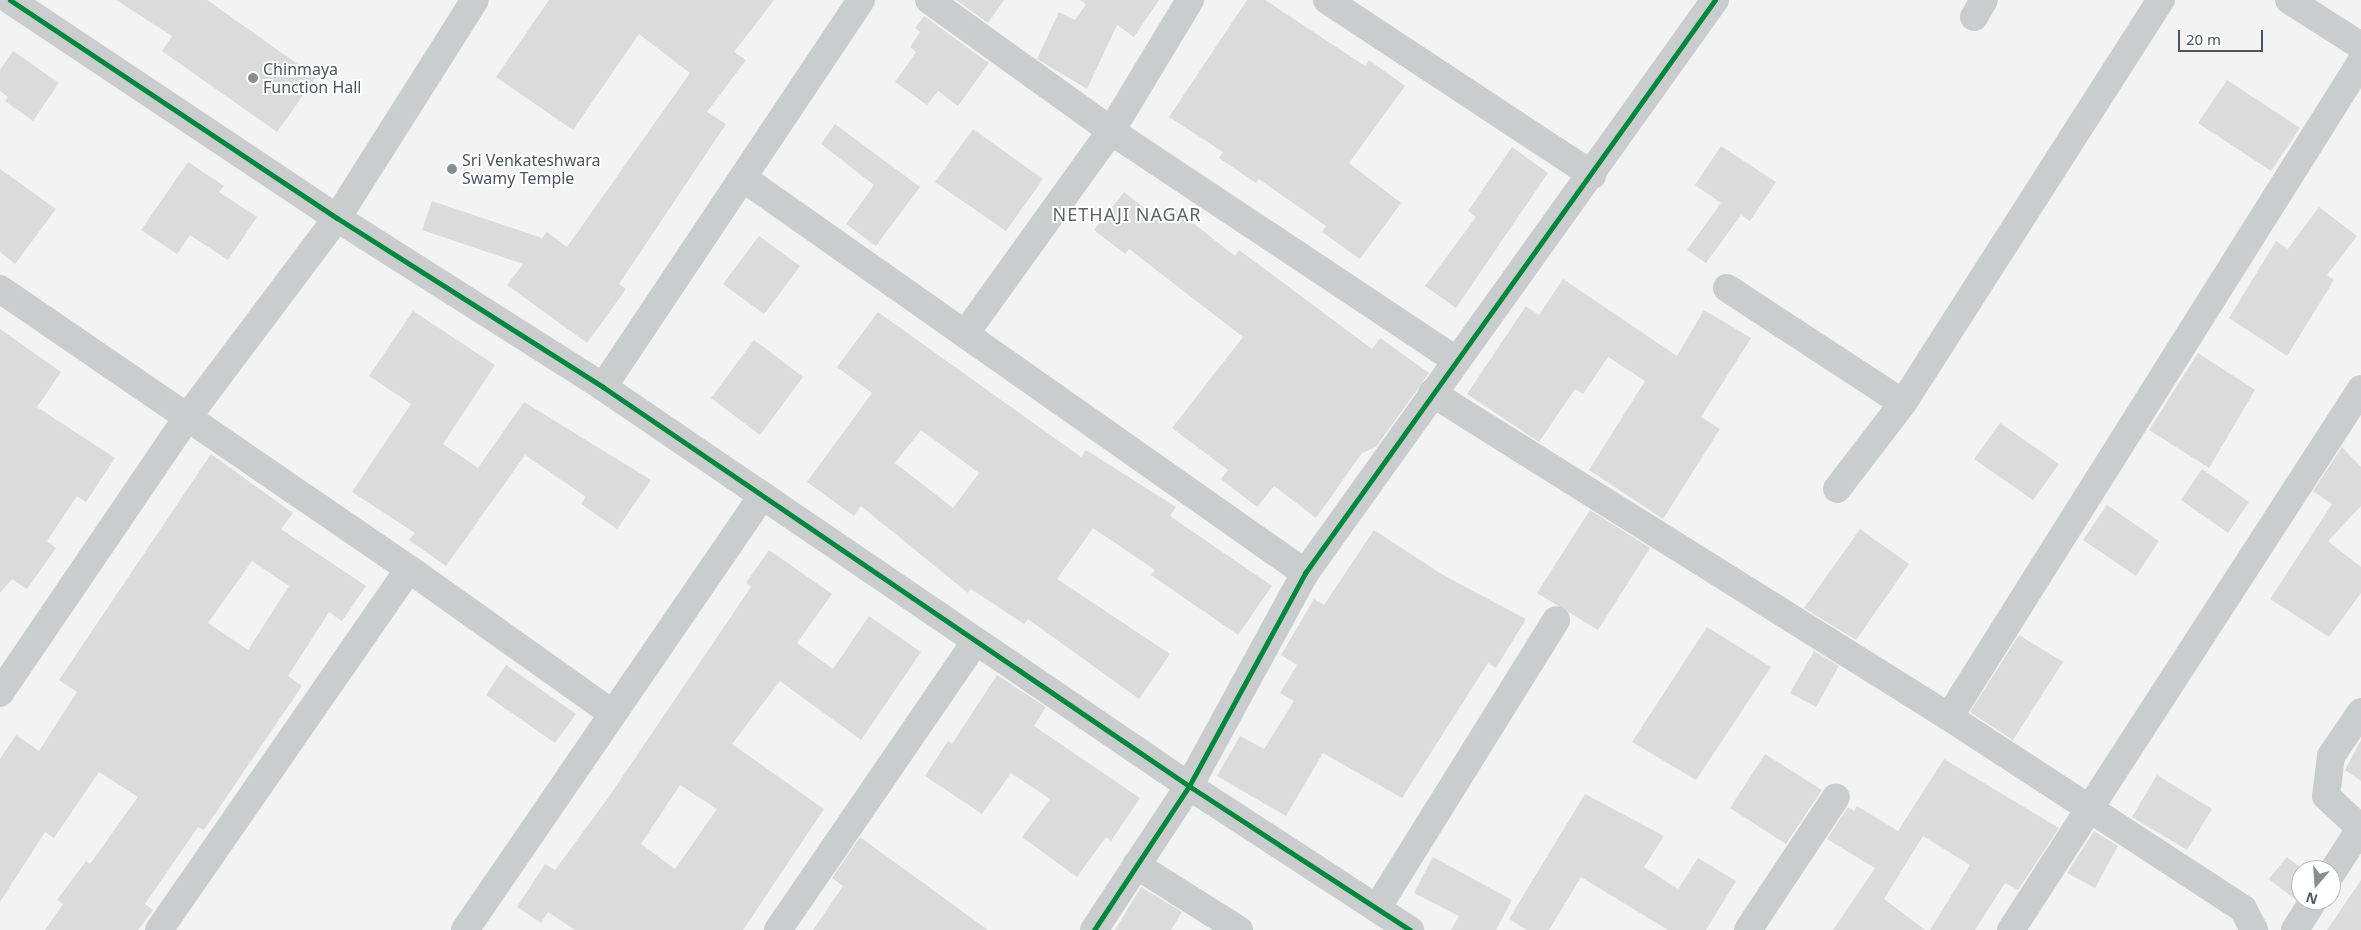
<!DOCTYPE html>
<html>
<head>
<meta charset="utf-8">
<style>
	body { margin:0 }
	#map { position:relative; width:2361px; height:930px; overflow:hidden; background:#f3f3f3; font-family:"Noto Sans",sans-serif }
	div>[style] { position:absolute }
	.building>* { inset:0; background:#dbdbdc }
	.minor>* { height:28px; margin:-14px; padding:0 14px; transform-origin:14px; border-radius:14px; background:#cacdce }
	.cycleway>* { height:5px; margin:-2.5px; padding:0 2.5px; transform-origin:2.5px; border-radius:2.5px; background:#00873e }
	.dots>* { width:14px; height:14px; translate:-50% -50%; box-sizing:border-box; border:2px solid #fff; border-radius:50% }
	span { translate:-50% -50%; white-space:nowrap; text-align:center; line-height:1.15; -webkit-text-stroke:4px #fff; paint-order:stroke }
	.poi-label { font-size:16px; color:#4a575e }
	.left { translate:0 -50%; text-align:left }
	.neighbourhood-label { font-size:18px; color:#5e6366; letter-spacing:1px }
	.north { position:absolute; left:2291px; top:860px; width:50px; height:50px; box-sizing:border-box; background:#fff; border:1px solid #b7bcbf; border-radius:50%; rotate:198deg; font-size:14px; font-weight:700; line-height:20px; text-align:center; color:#4a575e }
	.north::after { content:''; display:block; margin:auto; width:18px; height:22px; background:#858e92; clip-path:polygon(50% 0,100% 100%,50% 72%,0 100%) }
	.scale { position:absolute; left:2178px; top:30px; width:85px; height:22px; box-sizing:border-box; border:2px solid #4a575e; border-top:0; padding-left:6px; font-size:15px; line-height:18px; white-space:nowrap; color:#4a575e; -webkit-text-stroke:4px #fff; paint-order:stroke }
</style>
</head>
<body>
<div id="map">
	<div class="building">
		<i style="clip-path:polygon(116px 0,207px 0,316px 77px,277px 132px,162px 51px,172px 36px)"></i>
		<i style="clip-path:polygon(549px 0,774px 0,734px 52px,746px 60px,707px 112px,726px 124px,619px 284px,626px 289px,587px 343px,507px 285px,523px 264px,422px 230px,432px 201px,542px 238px,547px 232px,567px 247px,690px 73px,639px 34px,573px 130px,496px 77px)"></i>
		<i style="clip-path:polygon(956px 0,1004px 0,988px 23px)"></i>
		<i style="clip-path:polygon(1080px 0,1159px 0,1134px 37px,1117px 25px,1087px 89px,1037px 59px,1059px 12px,1075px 20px,1086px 4px)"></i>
		<i style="clip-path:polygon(1247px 0,1265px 0,1365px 66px,1369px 60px,1405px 86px,1349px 163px,1401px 203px,1360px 259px,1322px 232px,1326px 226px,1259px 179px,1256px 183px,1219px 158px,1223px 152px,1169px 117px)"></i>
		<i style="clip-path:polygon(924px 16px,989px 63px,958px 106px,938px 91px,927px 105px,895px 82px,916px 52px,910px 47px,920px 32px,915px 28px)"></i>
		<i style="clip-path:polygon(13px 51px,59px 83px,33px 121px,5px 101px,8px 97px,0 91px,0 70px)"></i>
		<i style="clip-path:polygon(2227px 80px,2300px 128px,2271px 171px,2198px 123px)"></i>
		<i style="clip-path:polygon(835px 124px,920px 187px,876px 246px,846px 224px,874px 185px,821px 144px)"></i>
		<i style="clip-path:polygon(973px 129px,1043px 179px,1006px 231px,935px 182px)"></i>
		<i style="clip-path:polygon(1721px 146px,1776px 182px,1750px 221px,1741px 215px,1706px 263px,1687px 250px,1721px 203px,1695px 185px)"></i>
		<i style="clip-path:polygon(1512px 147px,1548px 173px,1456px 308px,1425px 286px,1476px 217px,1468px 211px)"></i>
		<i style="clip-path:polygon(188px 162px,224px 186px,219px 192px,257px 217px,228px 260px,190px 235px,177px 254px,141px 230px)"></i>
		<i style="clip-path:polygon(0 169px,56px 209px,15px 264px,0 252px)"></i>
		<i style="clip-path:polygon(1124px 192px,1162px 222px,1174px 208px,1235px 256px,1239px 250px,1372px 349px,1380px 338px,1429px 373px,1376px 447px,1362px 453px,1316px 518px,1274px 486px,1257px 507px,1221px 479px,1228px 470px,1172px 428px,1243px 337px,1129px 249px,1125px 254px,1094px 230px)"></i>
		<i style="clip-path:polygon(2319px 207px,2357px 236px,2327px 275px,2334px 280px,2287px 356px,2229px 318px,2276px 241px,2288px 249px)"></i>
		<i style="clip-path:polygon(759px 236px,800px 266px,764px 314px,723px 284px)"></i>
		<i style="clip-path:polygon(1563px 279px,1677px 356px,1704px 310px,1751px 338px,1701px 417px,1720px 429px,1663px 519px,1589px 470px,1645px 381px,1608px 357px,1583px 394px,1575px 389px,1539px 442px,1467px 394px,1526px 306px,1539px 315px)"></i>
		<i style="clip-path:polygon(413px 311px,495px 365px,443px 444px,478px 468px,524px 402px,651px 480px,617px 529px,581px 504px,586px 497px,525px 455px,446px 566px,409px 540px,415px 533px,352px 492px,411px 404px,369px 376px)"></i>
		<i style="clip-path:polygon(evenodd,878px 312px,1081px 457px,1086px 450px,1176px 507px,1170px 516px,1272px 586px,1238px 635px,1151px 575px,1155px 570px,1093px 528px,1057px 579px,1170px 654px,1139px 699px,1028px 619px,1024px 624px,971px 589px,968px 593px,861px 506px,854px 516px,807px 482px,872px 393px,837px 367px,878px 312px,921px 430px,979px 473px,953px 508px,895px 463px,921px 430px)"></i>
		<i style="clip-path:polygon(0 329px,61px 372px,37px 407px,115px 458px,86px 502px,77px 496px,47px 541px,56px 548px,27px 589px,12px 579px,0 593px)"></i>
		<i style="clip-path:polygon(754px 340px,803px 377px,760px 435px,711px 398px)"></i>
		<i style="clip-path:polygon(2198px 353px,2255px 390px,2209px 468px,2149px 430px)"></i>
		<i style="clip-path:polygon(2000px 423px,2059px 464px,2033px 500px,1974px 459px)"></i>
		<i style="clip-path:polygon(2342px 447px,2361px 467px,2361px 506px,2328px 541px,2361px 567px,2361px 593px,2329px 637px,2270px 599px,2332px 504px,2313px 491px)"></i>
		<i style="clip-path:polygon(evenodd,211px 454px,293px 513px,281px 529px,366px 586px,342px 621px,329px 612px,288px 676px,302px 686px,204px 830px,198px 827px,145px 904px,153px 910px,138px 930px,45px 930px,63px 904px,57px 900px,86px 861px,90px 864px,138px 797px,99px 772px,54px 838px,45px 832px,0 902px,0 759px,16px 735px,39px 751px,77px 692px,59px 680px,211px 454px,252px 561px,289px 586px,248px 650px,208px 623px,252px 561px)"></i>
		<i style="clip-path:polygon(2202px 469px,2249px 502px,2228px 533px,2181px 500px)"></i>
		<i style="clip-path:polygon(2107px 505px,2159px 541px,2136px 576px,2083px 540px)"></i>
		<i style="clip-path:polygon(1590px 510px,1650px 548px,1598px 630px,1537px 593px)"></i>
		<i style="clip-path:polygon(1860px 529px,1909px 564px,1856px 640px,1804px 608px)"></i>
		<i style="clip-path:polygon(1374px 530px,1443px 575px,1526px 619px,1496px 668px,1488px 663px,1402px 798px,1323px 753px,1286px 816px,1217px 776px,1240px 736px,1264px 749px,1294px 701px,1280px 693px,1297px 665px,1281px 655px,1314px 599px,1324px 605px)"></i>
		<i style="clip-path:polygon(evenodd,769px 550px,832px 594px,797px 643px,833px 669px,869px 616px,921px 652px,861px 740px,780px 681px,732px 744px,824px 809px,743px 930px,575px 930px,548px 912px,541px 923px,517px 907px,545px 864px,555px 870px,608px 798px,751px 587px,746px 583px,769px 550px,680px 785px,717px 809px,675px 869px,641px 844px,680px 785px)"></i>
		<i style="clip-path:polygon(1707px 627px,1771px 667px,1696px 780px,1632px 742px)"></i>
		<i style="clip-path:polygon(2019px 635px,2063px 662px,2013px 740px,1970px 712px)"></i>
		<i style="clip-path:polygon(1814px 651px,1839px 666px,1816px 707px,1790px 693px)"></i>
		<i style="clip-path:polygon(506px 665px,576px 714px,555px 743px,486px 695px)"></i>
		<i style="clip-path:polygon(997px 675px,1046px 707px,1034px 726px,1140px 798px,1111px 841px,1106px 837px,1077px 877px,1022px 837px,1050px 799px,1011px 773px,982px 814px,925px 776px,948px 741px,952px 744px)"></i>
		<i style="clip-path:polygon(2361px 740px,2361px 781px,2345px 770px)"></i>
		<i style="clip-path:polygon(1765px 754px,1822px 790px,1786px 844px,1730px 808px)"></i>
		<i style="clip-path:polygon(1944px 759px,2059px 828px,2018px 890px,2005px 883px,1975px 930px,1930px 930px,1970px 865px,1923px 836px,1884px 899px,1925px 930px,1833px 930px,1875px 868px,1827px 839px,1848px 807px,1854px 811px,1857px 806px,1898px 831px)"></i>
		<i style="clip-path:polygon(2157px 775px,2212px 809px,2187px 850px,2132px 817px)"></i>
		<i style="clip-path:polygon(1585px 794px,1664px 836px,1644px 867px,1678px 889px,1698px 858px,1736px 881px,1706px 930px,1668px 930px,1581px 877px,1549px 930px,1527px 930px,1509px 919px)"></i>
		<i style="clip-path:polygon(2094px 831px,2118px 846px,2095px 888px,2067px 873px)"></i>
		<i style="clip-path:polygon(860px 837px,988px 930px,813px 930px,843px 886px,832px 878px)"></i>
		<i style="clip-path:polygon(1433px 857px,1512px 900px,1496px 930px,1451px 930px,1459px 916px,1414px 893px)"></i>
		<i style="clip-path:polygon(2287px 857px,2301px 868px,2301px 891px,2296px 900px,2269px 879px)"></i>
		<i style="clip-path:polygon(2361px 880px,2361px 930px,2327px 930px)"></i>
		<i style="clip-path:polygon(1141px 887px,1182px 912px,1171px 930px,1115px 930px)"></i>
	</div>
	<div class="minor">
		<i style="left:10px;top:0;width:393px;rotate:33.7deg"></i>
		<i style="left:337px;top:218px;width:315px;rotate:32.4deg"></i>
		<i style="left:603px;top:387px;width:709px;rotate:34.25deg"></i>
		<i style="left:1189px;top:786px;width:264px;rotate:33.1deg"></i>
		<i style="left:929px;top:0;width:224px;rotate:35.7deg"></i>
		<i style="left:1111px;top:131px;width:414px;rotate:33.6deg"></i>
		<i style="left:1327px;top:0;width:318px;rotate:33.4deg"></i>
		<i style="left:2289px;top:0;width:85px;rotate:32.6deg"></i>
		<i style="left:1974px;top:17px;width:20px;rotate:-60deg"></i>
		<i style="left:743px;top:178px;width:687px;rotate:35.1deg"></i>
		<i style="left:1727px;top:288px;width:210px;rotate:33.2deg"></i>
		<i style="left:0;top:289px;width:496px;rotate:34.4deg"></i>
		<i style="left:409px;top:569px;width:439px;rotate:124.7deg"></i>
		<i style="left:965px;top:334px;width:250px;rotate:-54.3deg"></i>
		<i style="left:1111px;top:131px;width:153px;rotate:-58.9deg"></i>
		<i style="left:603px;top:387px;width:465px;rotate:-56.3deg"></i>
		<i style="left:1432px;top:393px;width:610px;rotate:32.08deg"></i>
		<i style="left:1949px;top:717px;width:351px;rotate:33.1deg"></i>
		<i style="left:2243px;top:909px;width:24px;rotate:62deg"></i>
		<i style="left:1837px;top:489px;width:108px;rotate:-52.5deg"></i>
		<i style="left:1903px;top:403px;width:479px;rotate:-57.4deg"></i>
		<i style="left:409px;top:569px;width:250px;rotate:35.4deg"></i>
		<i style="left:0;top:693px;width:331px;rotate:-55.8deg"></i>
		<i style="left:186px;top:419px;width:251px;rotate:-53.1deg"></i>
		<i style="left:337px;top:218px;width:258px;rotate:-57.7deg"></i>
		<i style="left:2361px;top:712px;width:53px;rotate:124.3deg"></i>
		<i style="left:2331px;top:756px;width:40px;rotate:97.1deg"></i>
		<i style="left:2326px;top:796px;width:48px;rotate:43.3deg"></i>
		<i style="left:1949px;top:717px;width:774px;rotate:-57.83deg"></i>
		<i style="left:1136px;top:865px;width:122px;rotate:32.3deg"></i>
		<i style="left:2331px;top:874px;width:54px;rotate:-57.2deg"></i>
		<i style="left:1377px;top:908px;width:339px;rotate:-58.1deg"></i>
		<i style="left:465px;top:930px;width:526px;rotate:-55.61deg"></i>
		<i style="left:778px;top:930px;width:350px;rotate:-55.6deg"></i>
		<i style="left:1094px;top:930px;width:173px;rotate:-56.6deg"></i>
		<i style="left:1189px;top:786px;width:243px;rotate:-61.4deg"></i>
		<i style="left:1305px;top:573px;width:705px;rotate:-54.42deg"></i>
		<i style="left:1748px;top:930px;width:159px;rotate:-56.5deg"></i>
		<i style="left:2011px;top:930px;width:644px;rotate:-57.1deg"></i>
		<i style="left:2295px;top:930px;width:36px;rotate:-58deg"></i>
	</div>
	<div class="cycleway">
		<i style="left:10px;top:0;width:393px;rotate:33.7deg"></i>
		<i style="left:337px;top:218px;width:315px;rotate:32.4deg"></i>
		<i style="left:603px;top:387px;width:709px;rotate:34.25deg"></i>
		<i style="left:1189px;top:786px;width:264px;rotate:33.1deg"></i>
		<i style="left:1094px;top:930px;width:173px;rotate:-56.6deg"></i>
		<i style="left:1189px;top:786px;width:243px;rotate:-61.4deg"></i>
		<i style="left:1305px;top:573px;width:705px;rotate:-54.42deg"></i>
	</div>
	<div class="dots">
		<i style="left:253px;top:78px;background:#858e92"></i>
		<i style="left:452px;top:169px;background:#858e92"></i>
	</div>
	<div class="poi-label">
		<span class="left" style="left:263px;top:78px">Chinmaya<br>Function Hall</span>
		<span class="left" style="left:462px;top:169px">Sri Venkateshwara<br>Swamy Temple</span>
	</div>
	<div class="neighbourhood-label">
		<span style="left:1127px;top:214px">NETHAJI NAGAR</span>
	</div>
	<div class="north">N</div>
	<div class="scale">20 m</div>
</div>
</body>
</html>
